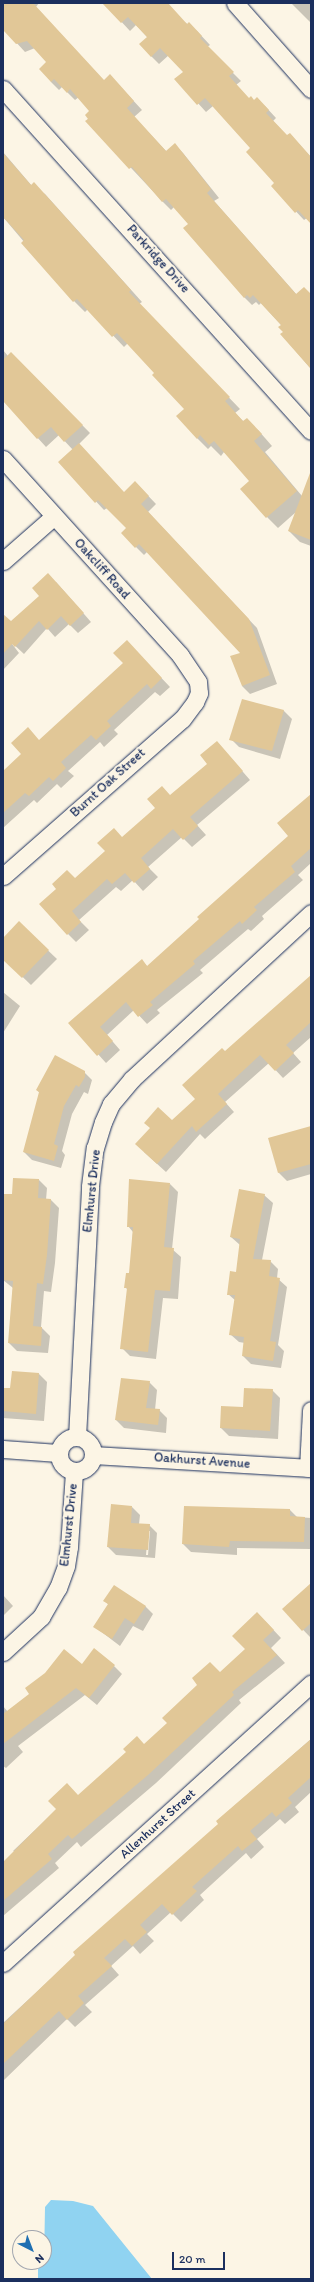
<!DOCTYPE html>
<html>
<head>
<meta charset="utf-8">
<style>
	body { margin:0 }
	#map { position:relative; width:314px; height:2282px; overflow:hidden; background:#fcf5e5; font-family:Itim,sans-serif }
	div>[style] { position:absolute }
	.water>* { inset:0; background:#90d3f1 }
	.shadow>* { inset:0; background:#0003 }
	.building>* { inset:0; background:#e1c797 }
	.roads { filter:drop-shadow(0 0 1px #1b2f5e) drop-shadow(0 0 1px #1b2f5e) }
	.minor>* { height:17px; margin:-8.5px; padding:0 8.5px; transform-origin:8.5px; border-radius:8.5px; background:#fcf5e5 }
	.minor>.ring { margin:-8.5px; padding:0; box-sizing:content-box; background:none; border:17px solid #fcf5e5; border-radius:50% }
	span { translate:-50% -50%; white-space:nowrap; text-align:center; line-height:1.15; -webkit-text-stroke:4px #fcf5e5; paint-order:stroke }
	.street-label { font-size:13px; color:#1b2f5e }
	.frame { position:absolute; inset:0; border:4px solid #1b2f5e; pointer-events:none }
	.north { position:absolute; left:12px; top:2230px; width:40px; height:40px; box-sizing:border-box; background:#fcf5e5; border:1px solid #a2a6af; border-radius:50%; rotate:138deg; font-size:11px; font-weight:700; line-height:16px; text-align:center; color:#1b2f5e }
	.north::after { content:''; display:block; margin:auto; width:14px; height:18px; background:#1f6fb2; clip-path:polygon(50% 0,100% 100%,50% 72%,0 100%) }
	.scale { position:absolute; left:172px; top:2252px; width:53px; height:18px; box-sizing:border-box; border:2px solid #1b2f5e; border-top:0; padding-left:5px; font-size:12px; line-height:14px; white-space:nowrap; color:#1b2f5e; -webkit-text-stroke:3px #fcf5e5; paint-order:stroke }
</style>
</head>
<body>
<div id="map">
	<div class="water">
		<i style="clip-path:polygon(51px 2200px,73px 2201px,93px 2206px,152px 2279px,38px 2279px,38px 2262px,44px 2262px,45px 2207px)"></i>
	</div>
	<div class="shadow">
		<i style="clip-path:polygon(3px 3px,39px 3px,36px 7px,104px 81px,118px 84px,142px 110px,134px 117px,167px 152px,175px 145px,183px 153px,219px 198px,214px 201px,297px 295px,311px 295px,311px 369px,281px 334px,284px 332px,282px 326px,261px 303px,259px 305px,256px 302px,252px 305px,244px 297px,189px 224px,174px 207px,171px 210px,163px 202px,87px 121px,91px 111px,79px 97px,75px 100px,62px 87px,59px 90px,51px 82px,47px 62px,35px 48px,25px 52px,3px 28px)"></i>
		<i style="clip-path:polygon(104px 3px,158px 3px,197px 31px,210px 45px,207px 47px,241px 81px,236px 85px,249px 99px,265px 106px,276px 118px,273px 121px,287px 136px,290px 134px,311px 157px,311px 223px,307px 218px,304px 220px,272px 186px,276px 183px,251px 148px,213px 106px,206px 112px,176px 79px,184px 72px,169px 55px,159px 64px,151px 56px,148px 38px,136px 25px,130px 31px)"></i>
		<i style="clip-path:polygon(291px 3px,311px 3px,311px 23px)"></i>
		<i style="clip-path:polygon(3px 152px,32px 186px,45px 194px,142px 302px,139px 304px,240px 409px,235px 413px,244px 422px,258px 430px,272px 446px,265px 452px,302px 496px,311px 488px,311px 546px,300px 542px,289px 531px,296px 512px,278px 528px,267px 517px,250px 481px,224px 452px,221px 456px,211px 446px,208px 449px,197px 438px,185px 409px,155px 373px,128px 343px,124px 347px,88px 309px,85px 312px,74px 301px,3px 217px)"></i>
		<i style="clip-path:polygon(3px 350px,8px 356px,11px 353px,90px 433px,79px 444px,124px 493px,135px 482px,156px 504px,148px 512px,257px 628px,277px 684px,250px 694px,242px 686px,242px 653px,148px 551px,144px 555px,122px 533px,127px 528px,107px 508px,104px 510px,59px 462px,73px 450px,59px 435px,46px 447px,3px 400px)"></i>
		<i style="clip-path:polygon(56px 582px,91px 622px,78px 633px,69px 624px,55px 637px,47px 628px,24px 654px,9px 640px,19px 653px,3px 670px,3px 620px,11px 622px)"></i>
		<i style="clip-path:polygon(135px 650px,170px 687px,160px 696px,155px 692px,114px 730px,118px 734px,104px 747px,100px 742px,68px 771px,74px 776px,61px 788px,57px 784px,37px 803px,34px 800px,3px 828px,3px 776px,124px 663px)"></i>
		<i style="clip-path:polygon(243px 700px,284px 711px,292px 719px,280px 759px,239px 747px,231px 739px)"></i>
		<i style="clip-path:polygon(217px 742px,250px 780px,197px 825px,206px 835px,192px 847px,182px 837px,148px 867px,158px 877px,143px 891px,133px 880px,121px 891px,116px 887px,79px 920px,89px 930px,76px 942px,68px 934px,75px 879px,209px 764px)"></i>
		<i style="clip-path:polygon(311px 797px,311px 863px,298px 875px,303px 880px,262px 916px,264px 919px,251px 931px,248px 929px,200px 970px,203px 973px,157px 1010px,160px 1013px,147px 1024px,134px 1010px,107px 1035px,120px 1050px,106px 1063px,70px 1023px,142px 961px,148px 967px,290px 836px)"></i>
		<i style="clip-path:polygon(19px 923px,57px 959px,31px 985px,3px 958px,3px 939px)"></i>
		<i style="clip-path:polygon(311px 977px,311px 1037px,293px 1053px,301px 1062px,283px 1078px,269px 1063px,225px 1102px,234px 1112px,205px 1139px,200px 1134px,166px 1172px,144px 1152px,196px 1099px,225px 1053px)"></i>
		<i style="clip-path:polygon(3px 992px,20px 1006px,3px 1033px)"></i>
		<i style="clip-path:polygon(84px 1072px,92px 1080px,88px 1094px,84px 1092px,72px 1114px,62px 1151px,65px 1155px,61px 1168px,32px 1160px,24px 1152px,40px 1093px,37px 1090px)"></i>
		<i style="clip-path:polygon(311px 1127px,311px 1174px,287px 1181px,279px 1173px,269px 1139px)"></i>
		<i style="clip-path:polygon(39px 1180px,47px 1188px,46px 1200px,51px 1200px,59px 1208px,55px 1263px,51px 1292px,44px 1291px,41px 1327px,50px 1336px,48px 1353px,17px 1351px,9px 1343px,13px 1288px,3px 1280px,3px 1195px,13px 1195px)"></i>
		<i style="clip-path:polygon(170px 1184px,178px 1192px,172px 1249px,181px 1257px,178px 1299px,163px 1298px,156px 1359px,130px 1356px,122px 1348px,128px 1290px,125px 1287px,130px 1274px,133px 1232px,128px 1226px)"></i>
		<i style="clip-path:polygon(264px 1195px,273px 1203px,262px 1260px,270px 1261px,278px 1269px,277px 1278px,287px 1287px,278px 1345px,284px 1351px,281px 1368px,251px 1364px,243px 1356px,245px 1343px,239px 1342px,230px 1334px,236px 1301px,228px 1294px,237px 1273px,240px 1245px,231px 1237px)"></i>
		<i style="clip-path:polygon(39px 1374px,47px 1382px,44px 1421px,3px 1418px,3px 1389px,11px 1389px)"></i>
		<i style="clip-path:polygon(149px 1382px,157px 1390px,155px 1410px,159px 1410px,167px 1418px,166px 1433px,124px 1428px,116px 1420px)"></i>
		<i style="clip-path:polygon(272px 1390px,280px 1398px,278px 1439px,229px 1436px,221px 1428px,244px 1408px)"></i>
		<i style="clip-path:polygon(evenodd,132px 1507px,140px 1515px,139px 1524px,149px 1525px,157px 1533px,155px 1558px,116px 1555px,108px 1547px,132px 1507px,148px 1531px,150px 1531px,148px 1555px,146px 1555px,148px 1531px)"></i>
		<i style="clip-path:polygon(290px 1510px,297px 1517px,311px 1518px,311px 1549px,237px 1548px,237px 1555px,191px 1552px,183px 1544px)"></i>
		<i style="clip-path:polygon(311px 1584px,311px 1638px,283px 1609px)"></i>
		<i style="clip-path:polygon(3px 1595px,13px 1606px,3px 1616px)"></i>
		<i style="clip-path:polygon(105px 1601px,145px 1606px,153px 1614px,143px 1631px,133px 1626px,120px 1646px,95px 1627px,109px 1605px)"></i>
		<i style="clip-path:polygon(265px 1621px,281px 1638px,271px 1648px,285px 1663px,239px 1700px,241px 1703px,156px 1783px,81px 1847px,77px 1842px,55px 1863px,59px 1868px,3px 1916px,3px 1863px,15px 1852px,13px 1851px,57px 1809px,79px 1796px,145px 1745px,246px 1650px)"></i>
		<i style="clip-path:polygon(82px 1665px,114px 1666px,122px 1674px,97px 1705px,85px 1695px,18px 1746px,23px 1752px,6px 1768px,3px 1766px,3px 1706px,8px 1712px)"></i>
		<i style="clip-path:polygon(311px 1739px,311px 1792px,295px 1807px,299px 1812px,285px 1824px,280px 1819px,257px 1839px,264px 1847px,251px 1859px,246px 1853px,200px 1895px,204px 1900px,181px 1922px,171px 1912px,147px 1934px,154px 1941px,140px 1954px,133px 1946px,111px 1966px,119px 1975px,85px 2005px,92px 2012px,75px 2027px,67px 2019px,3px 2081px,3px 2023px,219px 1824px,217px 1821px)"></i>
	</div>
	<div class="building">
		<i style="clip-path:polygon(3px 3px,33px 3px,104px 80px,110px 74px,134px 101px,127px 108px,166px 151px,175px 143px,211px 189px,207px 193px,296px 294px,304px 287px,311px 294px,311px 369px,280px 334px,283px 332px,278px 327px,281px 325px,253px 295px,250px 298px,247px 295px,244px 298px,183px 228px,188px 224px,166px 199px,162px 202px,132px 167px,129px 169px,85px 121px,88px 119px,85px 115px,89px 111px,70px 89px,67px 93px,54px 79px,51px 82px,39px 69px,46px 62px,27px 41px,16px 44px,3px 30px)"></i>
		<i style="clip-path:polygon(102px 3px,168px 3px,187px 24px,189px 22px,202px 36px,200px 38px,234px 72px,229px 76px,249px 98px,251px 96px,254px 100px,257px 97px,269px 110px,266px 113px,287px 135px,290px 133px,311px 157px,311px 224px,298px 210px,295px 213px,271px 186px,274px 183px,246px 152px,250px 148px,205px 98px,197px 105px,174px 79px,183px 72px,160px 48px,151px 57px,139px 44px,147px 37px,128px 17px,121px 23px)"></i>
		<i style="clip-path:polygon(3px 153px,31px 185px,34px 182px,131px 290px,129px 292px,230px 397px,225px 401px,243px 421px,247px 418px,262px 434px,254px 441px,297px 491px,266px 518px,240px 489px,249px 481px,214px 441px,209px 445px,200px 435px,197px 439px,176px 416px,184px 409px,152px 375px,154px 373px,117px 333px,112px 337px,77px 299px,73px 302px,21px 243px,24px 240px,3px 217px)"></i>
		<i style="clip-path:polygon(11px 352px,83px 425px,64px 442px,51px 427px,37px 439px,3px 401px,3px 360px)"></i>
		<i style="clip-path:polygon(79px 443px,124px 492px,135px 481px,149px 496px,141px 504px,249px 619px,270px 675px,242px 686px,230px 656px,240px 653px,139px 544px,135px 548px,121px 533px,126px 528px,98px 500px,95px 503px,58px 462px)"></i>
		<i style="clip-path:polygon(310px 473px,311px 473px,311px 540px,288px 531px)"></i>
		<i style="clip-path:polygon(48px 573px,84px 613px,70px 626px,61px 616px,47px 630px,39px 621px,15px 647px,12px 644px,3px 654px,3px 614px,11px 621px,39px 596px,32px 588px)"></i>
		<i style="clip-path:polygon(127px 640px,162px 678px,151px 689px,147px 684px,107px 721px,111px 726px,96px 740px,91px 735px,61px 762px,66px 768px,53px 781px,49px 777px,29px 796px,25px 793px,3px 813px,3px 771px,21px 754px,11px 743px,28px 727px,39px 740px,123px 663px,113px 653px)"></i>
		<i style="clip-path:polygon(242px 699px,284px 710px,272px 751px,229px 740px)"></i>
		<i style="clip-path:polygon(217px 741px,243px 771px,190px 817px,198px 826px,183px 840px,173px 829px,141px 858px,150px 869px,134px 883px,125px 873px,112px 884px,107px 879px,72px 911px,81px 922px,67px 935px,39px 904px,56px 889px,52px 884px,67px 870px,75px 878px,105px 851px,97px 843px,114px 828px,122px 837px,155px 808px,147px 799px,162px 786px,170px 795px,207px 764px,200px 755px)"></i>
		<i style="clip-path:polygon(311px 794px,311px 848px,291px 866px,295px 872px,254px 907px,257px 910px,242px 924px,240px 921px,193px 961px,195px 964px,150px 1002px,153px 1005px,138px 1017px,126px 1002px,100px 1027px,113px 1041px,97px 1056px,68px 1023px,142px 959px,147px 966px,199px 919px,197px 917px,288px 836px,277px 823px)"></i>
		<i style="clip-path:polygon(19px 921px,49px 950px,22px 978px,3px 960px,3px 938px)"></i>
		<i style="clip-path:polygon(311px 975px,311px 1022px,286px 1045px,294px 1053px,275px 1071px,260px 1055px,218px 1094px,227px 1104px,196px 1132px,192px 1126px,157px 1164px,135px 1144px,150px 1128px,144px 1123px,158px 1107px,172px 1120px,195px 1099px,182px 1085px,222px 1048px,225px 1051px)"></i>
		<i style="clip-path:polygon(55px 1055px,85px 1071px,85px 1077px,79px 1087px,76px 1085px,64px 1106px,54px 1144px,58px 1146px,54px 1161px,23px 1152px,39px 1092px,36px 1090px)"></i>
		<i style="clip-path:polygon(311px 1126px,311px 1164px,278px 1173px,268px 1138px)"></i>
		<i style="clip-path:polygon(13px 1178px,39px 1179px,38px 1198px,51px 1199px,47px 1255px,43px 1284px,37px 1283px,33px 1326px,42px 1327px,41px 1346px,8px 1343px,13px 1281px,3px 1280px,3px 1194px,12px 1194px)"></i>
		<i style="clip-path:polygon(129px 1179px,170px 1183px,164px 1247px,174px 1248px,170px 1291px,155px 1290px,148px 1352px,120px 1349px,127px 1288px,124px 1288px,126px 1273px,129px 1273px,133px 1227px,127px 1227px)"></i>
		<i style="clip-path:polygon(239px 1189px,265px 1194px,253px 1259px,271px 1260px,269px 1276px,280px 1278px,270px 1341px,276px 1342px,273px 1361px,242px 1356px,244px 1337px,229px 1335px,235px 1295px,227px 1295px,230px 1271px,236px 1272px,240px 1239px,230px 1237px)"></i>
		<i style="clip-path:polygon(12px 1371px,39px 1373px,36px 1414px,3px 1411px,3px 1388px,10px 1388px)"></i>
		<i style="clip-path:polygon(121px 1378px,150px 1381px,146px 1408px,160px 1409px,158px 1425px,115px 1420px)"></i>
		<i style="clip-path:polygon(244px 1388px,273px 1389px,270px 1431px,220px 1428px,221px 1406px,243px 1407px)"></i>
		<i style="clip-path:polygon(111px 1504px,132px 1506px,131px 1523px,150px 1524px,148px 1550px,107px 1547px)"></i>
		<i style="clip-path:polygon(184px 1506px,290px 1509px,290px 1516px,305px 1517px,304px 1542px,230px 1541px,229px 1547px,182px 1544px)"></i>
		<i style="clip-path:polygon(311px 1583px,311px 1623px,302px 1631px,282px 1609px)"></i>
		<i style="clip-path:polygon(114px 1585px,146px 1606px,134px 1624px,125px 1618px,112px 1639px,93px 1627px,108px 1604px,103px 1601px)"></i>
		<i style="clip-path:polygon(257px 1612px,274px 1630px,263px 1640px,277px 1655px,232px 1692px,234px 1695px,148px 1775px,72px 1839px,68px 1835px,48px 1854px,52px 1859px,3px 1901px,3px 1862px,56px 1809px,48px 1801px,67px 1783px,78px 1795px,126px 1752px,123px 1749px,137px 1736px,144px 1744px,167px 1723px,162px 1718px,197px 1685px,192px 1678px,210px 1662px,220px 1672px,245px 1649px,232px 1636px)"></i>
		<i style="clip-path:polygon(94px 1648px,115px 1665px,89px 1698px,76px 1688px,3px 1744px,3px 1714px,29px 1694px,25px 1688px,45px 1673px,64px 1649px,82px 1664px)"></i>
		<i style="clip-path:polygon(311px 1739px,311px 1777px,288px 1798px,292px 1803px,276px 1817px,272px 1812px,250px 1831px,257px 1839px,242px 1851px,238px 1846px,192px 1887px,197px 1891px,172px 1915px,162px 1904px,140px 1925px,147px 1932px,132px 1946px,125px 1939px,104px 1958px,112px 1966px,78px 1996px,84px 2003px,67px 2020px,59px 2011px,3px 2064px,3px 2024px,75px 1955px,73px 1952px,218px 1824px,216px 1821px)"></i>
	</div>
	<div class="roads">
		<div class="minor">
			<i style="left:235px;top:3px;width:115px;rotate:48.5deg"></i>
			<i style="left:3px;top:89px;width:460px;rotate:48deg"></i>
			<i style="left:3px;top:459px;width:264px;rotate:47.9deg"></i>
			<i style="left:180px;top:655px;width:32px;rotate:56deg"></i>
			<i style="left:198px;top:682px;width:11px;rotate:85deg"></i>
			<i style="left:199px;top:693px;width:10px;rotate:114deg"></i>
			<i style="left:195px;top:702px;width:21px;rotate:127deg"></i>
			<i style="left:182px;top:719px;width:238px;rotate:138.7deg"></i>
			<i style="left:3px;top:561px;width:68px;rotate:-41.4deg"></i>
			<i class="ring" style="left:59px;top:1437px;width:17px;height:17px"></i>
			<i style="left:77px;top:1437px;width:251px;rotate:-87deg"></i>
			<i style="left:90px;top:1186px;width:38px;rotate:-83deg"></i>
			<i style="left:95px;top:1148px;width:27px;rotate:-73deg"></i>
			<i style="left:103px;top:1122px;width:20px;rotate:-66deg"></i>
			<i style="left:111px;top:1104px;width:33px;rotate:-50deg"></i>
			<i style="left:132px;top:1079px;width:244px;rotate:-42.8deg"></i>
			<i style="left:3px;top:1449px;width:55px;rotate:4.2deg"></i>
			<i style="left:93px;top:1455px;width:218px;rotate:3.4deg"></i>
			<i style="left:308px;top:1468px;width:58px;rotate:-87deg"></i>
			<i style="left:3px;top:1652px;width:52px;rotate:-42.6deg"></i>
			<i style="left:41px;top:1617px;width:34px;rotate:-60deg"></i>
			<i style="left:58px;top:1588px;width:23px;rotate:-70deg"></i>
			<i style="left:66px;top:1566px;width:19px;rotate:-81deg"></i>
			<i style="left:69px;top:1547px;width:76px;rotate:-86.2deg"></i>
			<i style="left:3px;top:1963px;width:416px;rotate:-42.2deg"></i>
		</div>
	</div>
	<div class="street-label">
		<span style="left:158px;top:259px;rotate:48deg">Parkridge Drive</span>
		<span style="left:102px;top:569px;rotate:48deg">Oakcliff Road</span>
		<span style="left:108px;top:783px;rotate:-42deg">Burnt Oak Street</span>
		<span style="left:92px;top:1191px;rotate:-84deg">Elmhurst Drive</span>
		<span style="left:202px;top:1461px;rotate:4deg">Oakhurst Avenue</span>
		<span style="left:69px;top:1525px;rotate:-84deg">Elmhurst Drive</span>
		<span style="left:158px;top:1824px;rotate:-42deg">Allenhurst Street</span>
	</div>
	<div class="frame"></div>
	<div class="north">N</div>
	<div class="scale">20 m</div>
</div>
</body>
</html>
